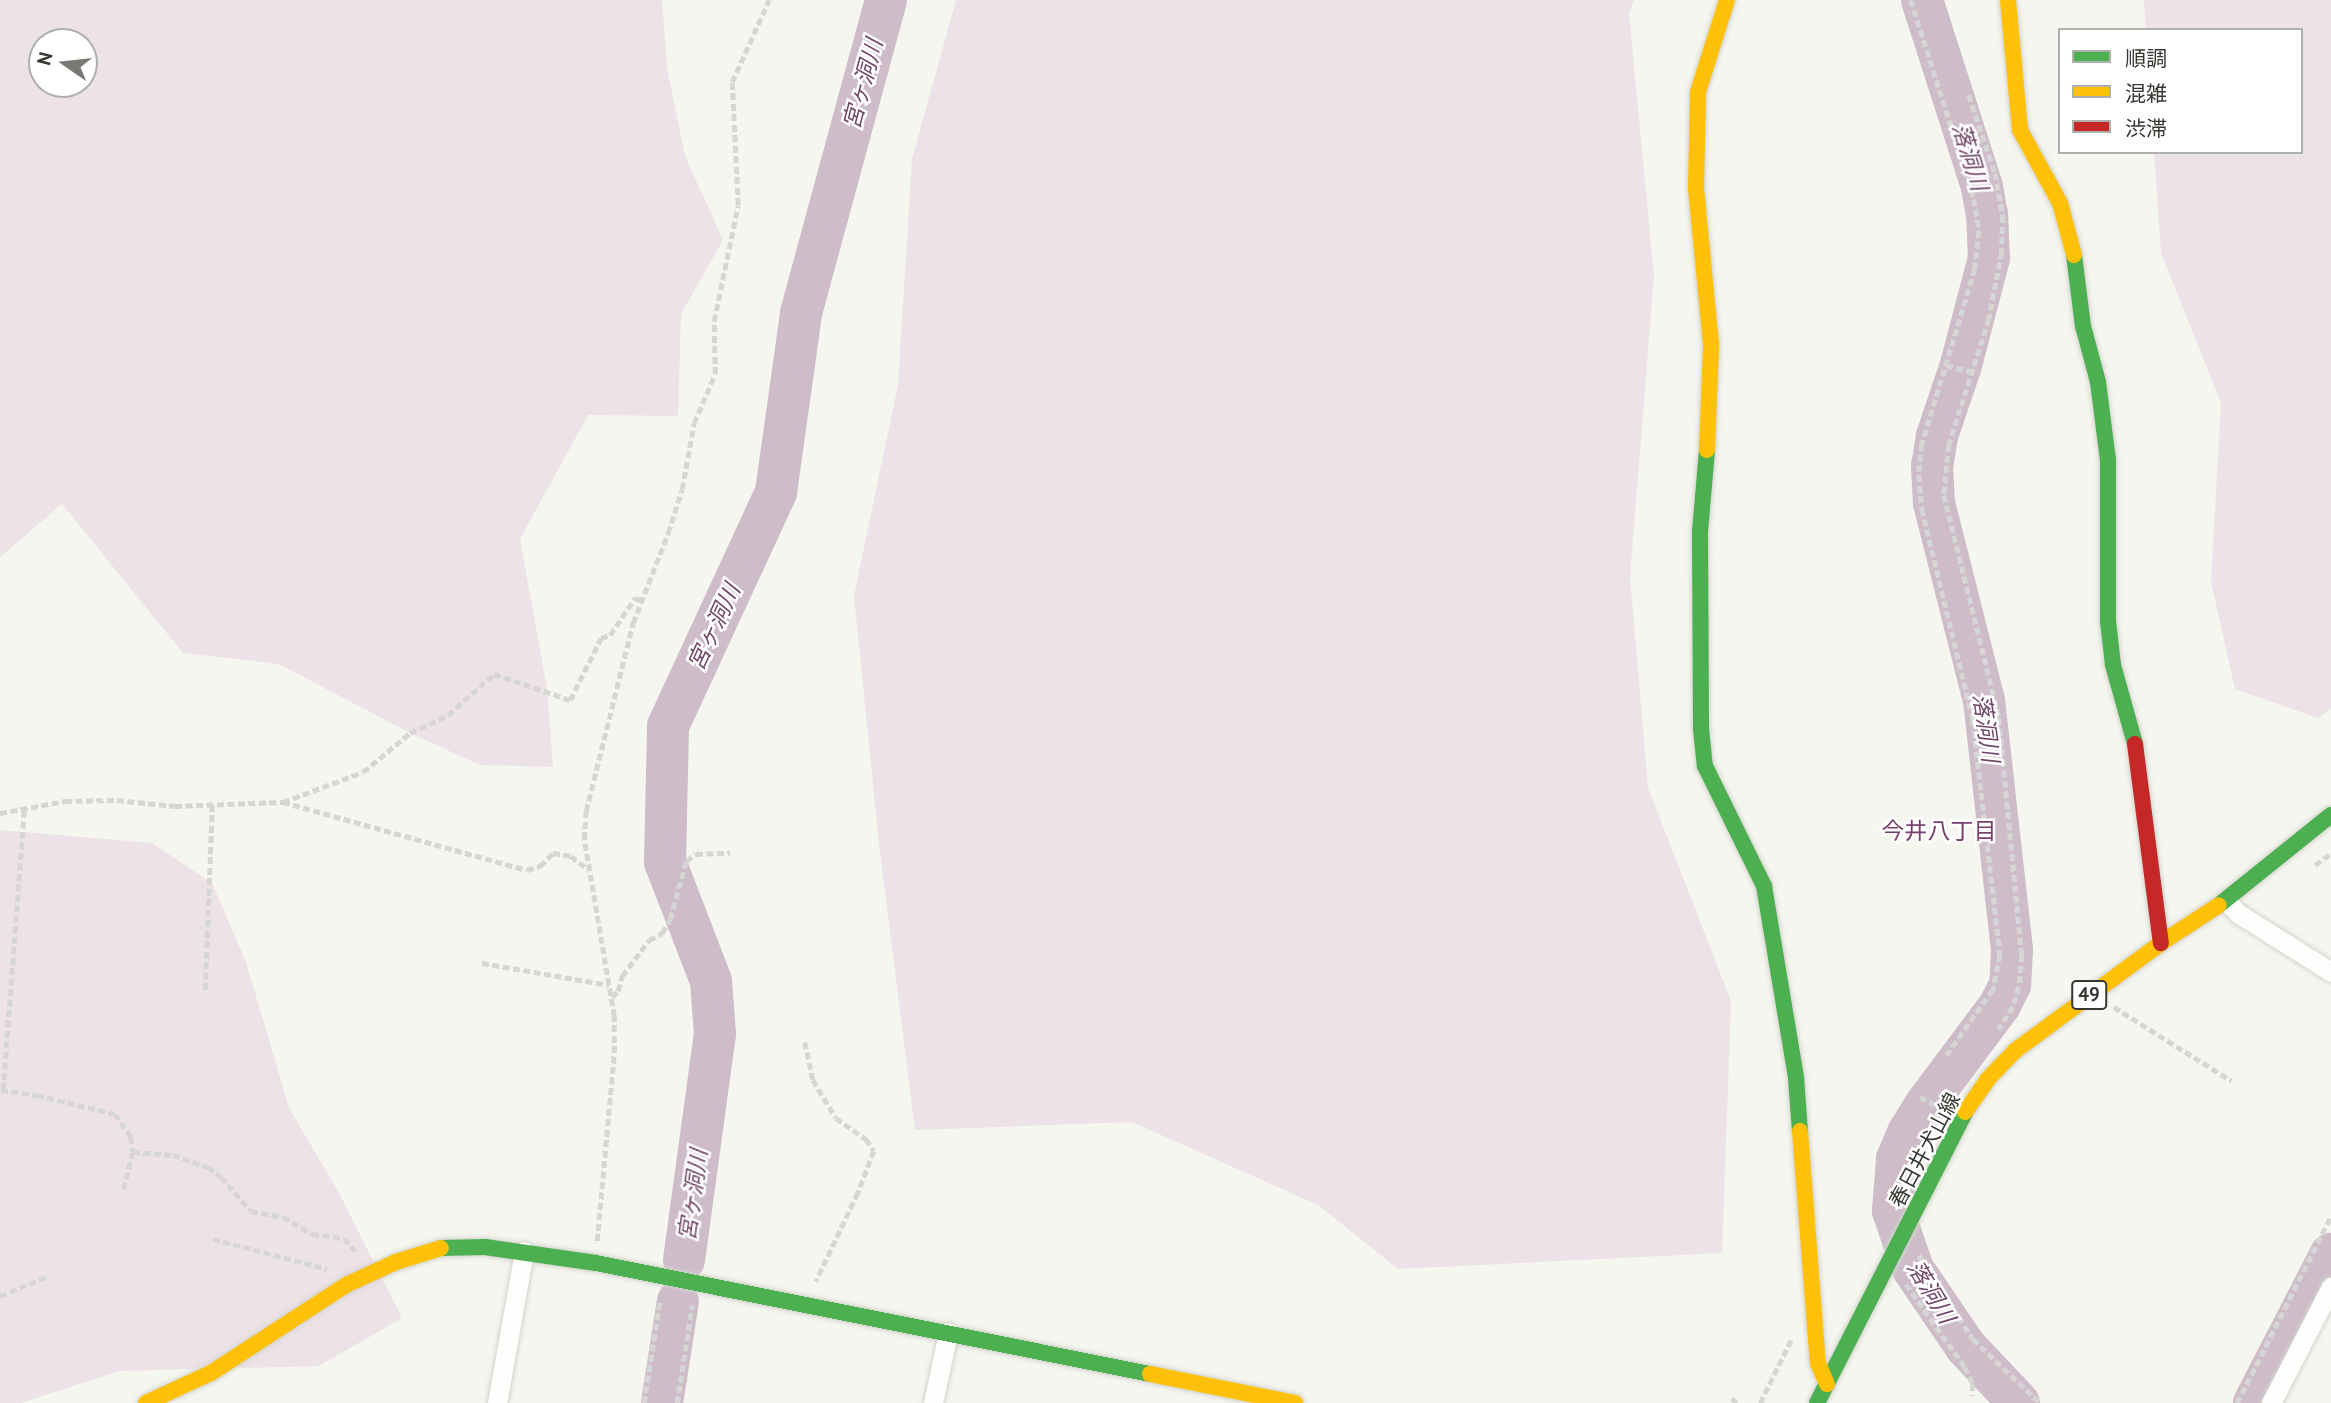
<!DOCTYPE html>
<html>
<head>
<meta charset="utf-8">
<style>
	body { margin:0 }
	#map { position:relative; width:2331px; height:1403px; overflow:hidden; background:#f5f6ef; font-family:"PT Sans","Noto Sans JP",sans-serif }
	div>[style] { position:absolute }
	.green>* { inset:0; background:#ede2e7 }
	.river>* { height:42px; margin:-21px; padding:0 21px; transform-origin:21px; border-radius:21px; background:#cebcc8 }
	.path>* { height:4.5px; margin-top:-2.25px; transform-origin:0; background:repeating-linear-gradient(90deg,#d6d7d5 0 7px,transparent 0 10.5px) }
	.roads { filter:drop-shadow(0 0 2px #d2d3cd) drop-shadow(0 0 2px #d2d3cd) }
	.street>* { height:19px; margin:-9.5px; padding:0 9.5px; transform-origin:9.5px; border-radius:9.5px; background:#fefefd }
	.fast>* { height:16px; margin:-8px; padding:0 8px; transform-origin:8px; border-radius:8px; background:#4caf50 }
	.slow>* { height:16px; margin:-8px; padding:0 8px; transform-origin:8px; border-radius:8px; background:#ffc107 }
	.jam>* { height:16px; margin:-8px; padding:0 8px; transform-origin:8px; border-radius:8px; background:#c62828 }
	span { translate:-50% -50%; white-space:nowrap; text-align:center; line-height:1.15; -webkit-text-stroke:5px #fff; paint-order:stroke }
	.shield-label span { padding:2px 5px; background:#fff; border:2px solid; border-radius:5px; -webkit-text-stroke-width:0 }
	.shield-label { font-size:19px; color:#373732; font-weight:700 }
	.street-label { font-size:21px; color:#373732 }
	.water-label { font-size:23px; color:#704768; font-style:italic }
	.neighbourhood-label { font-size:23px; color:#783f6d }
	.legend { position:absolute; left:2058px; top:28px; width:245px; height:126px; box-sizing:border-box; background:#fff; border:2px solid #afafad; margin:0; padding:9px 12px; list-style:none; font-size:21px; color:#373732 }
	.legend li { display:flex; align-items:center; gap:14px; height:35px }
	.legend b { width:35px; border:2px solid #afafad }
	.north { position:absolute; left:28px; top:28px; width:70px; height:70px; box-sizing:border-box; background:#fff; border:2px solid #afafad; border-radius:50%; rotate:284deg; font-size:19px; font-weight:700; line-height:28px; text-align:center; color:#373732 }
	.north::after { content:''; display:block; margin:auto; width:24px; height:32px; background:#7a7a74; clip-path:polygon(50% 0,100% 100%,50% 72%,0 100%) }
</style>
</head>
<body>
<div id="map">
	<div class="green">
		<i style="clip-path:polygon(evenodd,0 0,662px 0,667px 68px,685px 156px,723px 240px,681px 314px,678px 416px,588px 415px,520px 539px,547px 688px,553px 767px,480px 765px,410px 733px,279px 664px,183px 653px,62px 504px,0 557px,0 0,84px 42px,84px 84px,42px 84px,42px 42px,84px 42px)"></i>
		<i style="clip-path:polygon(956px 0,1634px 0,1629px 14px,1654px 276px,1630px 577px,1648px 788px,1731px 1001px,1722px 1253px,1398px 1269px,1318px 1205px,1132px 1122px,915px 1130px,879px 844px,854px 595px,898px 385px,912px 159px)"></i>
		<i style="clip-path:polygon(2144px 0,2331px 0,2331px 709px,2318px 718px,2235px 689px,2211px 582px,2221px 403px,2161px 253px,2154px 152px,2301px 152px,2301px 30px,2146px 30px)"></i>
		<i style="clip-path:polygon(0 830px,152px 843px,212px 883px,246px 962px,289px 1108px,338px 1191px,402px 1318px,319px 1366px,119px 1371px,21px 1403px,0 1403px)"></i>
	</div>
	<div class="river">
		<i style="left:1922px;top:0;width:196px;rotate:72.2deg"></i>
		<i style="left:1982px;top:187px;width:27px;rotate:80deg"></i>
		<i style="left:1987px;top:214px;width:44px;rotate:87.4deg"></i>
		<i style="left:1989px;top:258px;width:111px;rotate:104.7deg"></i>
		<i style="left:1961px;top:365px;width:75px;rotate:108.7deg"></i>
		<i style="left:1937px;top:436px;width:30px;rotate:99deg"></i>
		<i style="left:1932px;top:466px;width:37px;rotate:87deg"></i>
		<i style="left:1934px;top:503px;width:203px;rotate:75.8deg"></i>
		<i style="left:1984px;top:700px;width:252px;rotate:83.6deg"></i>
		<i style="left:2012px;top:950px;width:35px;rotate:93deg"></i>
		<i style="left:2010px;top:985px;width:22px;rotate:117deg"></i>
		<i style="left:2000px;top:1005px;width:124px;rotate:126.8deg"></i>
		<i style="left:1926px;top:1104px;width:34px;rotate:122deg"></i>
		<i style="left:1908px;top:1133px;width:28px;rotate:113deg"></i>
		<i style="left:1897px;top:1159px;width:52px;rotate:94.4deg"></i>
		<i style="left:1893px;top:1211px;width:61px;rotate:71deg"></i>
		<i style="left:1913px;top:1269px;width:94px;rotate:55.8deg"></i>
		<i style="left:1966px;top:1347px;width:77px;rotate:46.6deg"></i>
		<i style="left:684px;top:1260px;width:228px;rotate:-82.2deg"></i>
		<i style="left:715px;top:1034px;width:53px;rotate:-94.3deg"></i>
		<i style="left:711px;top:981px;width:128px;rotate:-111.1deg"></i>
		<i style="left:665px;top:862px;width:136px;rotate:-88.7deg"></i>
		<i style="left:668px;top:726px;width:258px;rotate:-65.2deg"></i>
		<i style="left:776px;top:492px;width:181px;rotate:-82deg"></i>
		<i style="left:801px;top:313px;width:324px;rotate:-74.8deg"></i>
		<i style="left:662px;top:1403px;width:103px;rotate:-81.1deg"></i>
		<i style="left:2254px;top:1403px;width:168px;rotate:-62.7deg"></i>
	</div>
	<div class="path">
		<i style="left:1911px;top:0;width:209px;rotate:72.4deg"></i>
		<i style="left:1974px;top:199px;width:32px;rotate:81deg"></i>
		<i style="left:1979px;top:231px;width:38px;rotate:96deg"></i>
		<i style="left:1975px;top:269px;width:183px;rotate:106.8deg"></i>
		<i style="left:1922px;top:444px;width:31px;rotate:96deg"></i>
		<i style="left:1919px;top:475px;width:34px;rotate:85deg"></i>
		<i style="left:1922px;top:509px;width:217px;rotate:76.4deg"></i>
		<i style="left:1973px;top:720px;width:237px;rotate:83.4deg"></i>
		<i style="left:2000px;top:955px;width:36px;rotate:101deg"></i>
		<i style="left:1993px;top:990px;width:80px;rotate:125.3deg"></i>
		<i style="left:1969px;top:95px;width:82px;rotate:71.6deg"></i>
		<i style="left:1995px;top:173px;width:44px;rotate:79.5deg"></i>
		<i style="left:2003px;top:216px;width:36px;rotate:92deg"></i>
		<i style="left:2002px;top:252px;width:68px;rotate:101deg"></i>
		<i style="left:1989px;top:319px;width:132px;rotate:107.6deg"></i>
		<i style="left:1949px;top:445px;width:50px;rotate:95.7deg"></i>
		<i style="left:1944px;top:495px;width:230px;rotate:76.1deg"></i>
		<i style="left:1999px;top:718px;width:238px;rotate:84.5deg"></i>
		<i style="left:2022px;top:955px;width:32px;rotate:95deg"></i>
		<i style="left:2019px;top:987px;width:21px;rotate:107deg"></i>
		<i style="left:2013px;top:1007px;width:27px;rotate:123deg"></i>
		<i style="left:1946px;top:365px;width:27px;rotate:15deg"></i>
		<i style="left:1973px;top:720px;width:26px;rotate:-4deg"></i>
		<i style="left:283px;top:802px;width:253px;rotate:15.6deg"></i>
		<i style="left:527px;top:870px;width:14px;rotate:-17deg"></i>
		<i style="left:540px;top:866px;width:18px;rotate:-45deg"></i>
		<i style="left:553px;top:853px;width:18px;rotate:9deg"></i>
		<i style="left:571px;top:856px;width:23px;rotate:38deg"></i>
		<i style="left:0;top:813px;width:66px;rotate:-10.5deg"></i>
		<i style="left:65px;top:801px;width:52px;rotate:-1.1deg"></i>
		<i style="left:117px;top:800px;width:58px;rotate:5.9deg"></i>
		<i style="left:175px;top:806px;width:108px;rotate:-2.1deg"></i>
		<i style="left:283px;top:802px;width:85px;rotate:-20.6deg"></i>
		<i style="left:363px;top:772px;width:61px;rotate:-39.7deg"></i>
		<i style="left:410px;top:733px;width:42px;rotate:-25.3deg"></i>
		<i style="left:448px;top:715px;width:62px;rotate:-41.7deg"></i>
		<i style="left:494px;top:674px;width:80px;rotate:18.9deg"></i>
		<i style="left:570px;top:700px;width:69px;rotate:-63.4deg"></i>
		<i style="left:601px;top:638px;width:9px;rotate:-18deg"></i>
		<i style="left:610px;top:635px;width:45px;rotate:-56deg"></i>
		<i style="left:635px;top:598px;width:6px;rotate:18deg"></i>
		<i style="left:2315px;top:865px;width:20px;rotate:-37deg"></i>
		<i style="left:482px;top:963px;width:129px;rotate:9.8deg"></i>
		<i style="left:205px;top:990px;width:185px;rotate:-87.8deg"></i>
		<i style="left:612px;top:997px;width:8px;rotate:-45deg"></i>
		<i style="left:618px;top:991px;width:16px;rotate:-75deg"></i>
		<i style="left:622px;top:976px;width:45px;rotate:-53.1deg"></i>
		<i style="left:649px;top:940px;width:15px;rotate:-28deg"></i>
		<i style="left:662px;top:933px;width:16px;rotate:-60deg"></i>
		<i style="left:670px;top:919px;width:60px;rotate:-74.6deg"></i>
		<i style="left:686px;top:861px;width:12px;rotate:-35deg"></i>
		<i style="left:696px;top:854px;width:34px;rotate:-2deg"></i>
		<i style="left:2114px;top:1007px;width:139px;rotate:32.1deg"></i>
		<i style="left:805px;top:1042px;width:39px;rotate:78deg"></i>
		<i style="left:813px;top:1080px;width:44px;rotate:58.8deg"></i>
		<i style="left:836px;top:1118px;width:37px;rotate:35deg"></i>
		<i style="left:866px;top:1139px;width:14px;rotate:56deg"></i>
		<i style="left:874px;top:1151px;width:45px;rotate:110.9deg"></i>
		<i style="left:858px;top:1193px;width:98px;rotate:115.3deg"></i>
		<i style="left:1px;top:1090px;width:36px;rotate:8deg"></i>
		<i style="left:37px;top:1095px;width:80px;rotate:13.7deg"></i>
		<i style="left:115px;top:1114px;width:28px;rotate:55deg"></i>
		<i style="left:131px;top:1137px;width:15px;rotate:82deg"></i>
		<i style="left:133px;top:1152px;width:38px;rotate:104deg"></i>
		<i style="left:3px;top:1090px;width:280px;rotate:-85.7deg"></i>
		<i style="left:1920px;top:1097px;width:20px;rotate:27deg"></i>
		<i style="left:133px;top:1152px;width:40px;rotate:4.3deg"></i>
		<i style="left:173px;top:1155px;width:37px;rotate:19deg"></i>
		<i style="left:208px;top:1167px;width:16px;rotate:38deg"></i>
		<i style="left:221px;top:1177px;width:45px;rotate:48.6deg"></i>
		<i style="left:251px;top:1211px;width:33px;rotate:11deg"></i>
		<i style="left:283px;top:1217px;width:34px;rotate:30deg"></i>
		<i style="left:312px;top:1234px;width:32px;rotate:7deg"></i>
		<i style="left:344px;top:1238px;width:20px;rotate:49deg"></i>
		<i style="left:213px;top:1239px;width:118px;rotate:14.7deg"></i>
		<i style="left:597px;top:1241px;width:189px;rotate:-84.8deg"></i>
		<i style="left:614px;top:1053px;width:37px;rotate:-90deg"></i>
		<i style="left:614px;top:1016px;width:180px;rotate:-99.6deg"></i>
		<i style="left:584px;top:839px;width:28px;rotate:-86deg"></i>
		<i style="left:586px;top:811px;width:194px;rotate:-76deg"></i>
		<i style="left:633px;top:623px;width:97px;rotate:-68.7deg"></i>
		<i style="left:668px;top:533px;width:46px;rotate:-72.3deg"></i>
		<i style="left:682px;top:489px;width:67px;rotate:-79.7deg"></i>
		<i style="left:694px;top:423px;width:53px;rotate:-66.8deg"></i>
		<i style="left:715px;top:374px;width:53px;rotate:-91.1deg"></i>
		<i style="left:714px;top:321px;width:118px;rotate:-78.3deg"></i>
		<i style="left:738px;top:205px;width:123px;rotate:-92.8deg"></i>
		<i style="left:732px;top:82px;width:90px;rotate:-65.7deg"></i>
		<i style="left:1919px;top:1255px;width:100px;rotate:57.3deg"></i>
		<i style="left:1973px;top:1339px;width:93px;rotate:43.7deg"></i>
		<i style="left:1906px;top:1284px;width:102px;rotate:54.6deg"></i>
		<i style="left:1965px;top:1367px;width:19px;rotate:65deg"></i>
		<i style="left:1973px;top:1384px;width:12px;rotate:95deg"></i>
		<i style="left:0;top:1296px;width:52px;rotate:-22.6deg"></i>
		<i style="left:1732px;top:1398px;width:7px;rotate:45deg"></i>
		<i style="left:644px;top:1403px;width:104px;rotate:-81.2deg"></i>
		<i style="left:677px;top:1403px;width:99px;rotate:-81.3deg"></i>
		<i style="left:1760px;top:1403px;width:70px;rotate:-63.8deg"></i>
		<i style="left:2237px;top:1403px;width:209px;rotate:-63.3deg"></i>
	</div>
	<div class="roads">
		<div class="street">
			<i style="left:2226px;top:901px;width:18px;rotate:45deg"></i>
			<i style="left:2239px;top:914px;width:109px;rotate:32.2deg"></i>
			<i style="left:497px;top:1403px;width:154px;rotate:-79.9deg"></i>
			<i style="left:933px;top:1403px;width:72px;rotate:-77.9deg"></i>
			<i style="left:2271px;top:1403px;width:131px;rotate:-62.7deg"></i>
		</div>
		<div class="fast">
			<i style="left:2074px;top:255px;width:72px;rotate:82.8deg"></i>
			<i style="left:2083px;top:326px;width:58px;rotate:75deg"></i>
			<i style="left:2098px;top:382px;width:79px;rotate:82.7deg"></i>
			<i style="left:2108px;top:460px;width:161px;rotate:90deg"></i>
			<i style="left:2108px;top:621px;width:44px;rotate:83.5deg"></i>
			<i style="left:2113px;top:665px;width:82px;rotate:74.4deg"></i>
			<i style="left:1707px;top:450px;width:81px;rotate:94.9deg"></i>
			<i style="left:1700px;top:531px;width:198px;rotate:89.7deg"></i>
			<i style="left:1701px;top:729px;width:37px;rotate:84deg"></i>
			<i style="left:1705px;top:766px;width:134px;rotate:63.8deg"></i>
			<i style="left:1764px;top:886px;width:195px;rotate:80.5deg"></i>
			<i style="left:1796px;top:1078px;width:53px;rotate:85.7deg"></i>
			<i style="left:2219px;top:905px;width:144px;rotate:-38.8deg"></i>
			<i style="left:441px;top:1248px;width:44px;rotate:-1.3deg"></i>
			<i style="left:485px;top:1247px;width:112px;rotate:8.2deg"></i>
			<i style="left:596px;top:1263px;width:565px;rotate:11.33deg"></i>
			<i style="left:1817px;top:1403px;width:326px;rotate:-63deg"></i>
		</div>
		<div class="slow">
			<i style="left:2008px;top:0;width:131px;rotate:84.7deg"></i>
			<i style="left:2020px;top:130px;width:83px;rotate:61.3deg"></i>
			<i style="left:2060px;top:203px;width:54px;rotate:74.9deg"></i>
			<i style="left:1707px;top:450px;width:106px;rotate:-87.8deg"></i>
			<i style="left:1711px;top:344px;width:156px;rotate:-95.5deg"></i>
			<i style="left:1696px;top:189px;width:97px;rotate:-88.8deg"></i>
			<i style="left:1698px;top:92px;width:96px;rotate:-72.5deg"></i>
			<i style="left:1965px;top:1112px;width:39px;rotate:-55deg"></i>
			<i style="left:1987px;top:1080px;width:42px;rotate:-46deg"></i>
			<i style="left:2016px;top:1050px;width:180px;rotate:-36.4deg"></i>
			<i style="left:2161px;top:943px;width:69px;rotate:-33.2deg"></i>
			<i style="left:1800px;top:1131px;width:233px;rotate:85.6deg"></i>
			<i style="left:1818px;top:1363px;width:23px;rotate:67deg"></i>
			<i style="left:1150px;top:1374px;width:148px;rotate:11.3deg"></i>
			<i style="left:146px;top:1403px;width:72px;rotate:-24.8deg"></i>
			<i style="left:211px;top:1373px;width:161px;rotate:-33.1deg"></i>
			<i style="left:346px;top:1285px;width:55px;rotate:-24.7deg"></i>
			<i style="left:396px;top:1262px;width:47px;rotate:-17.3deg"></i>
		</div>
		<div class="jam">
			<i style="left:2135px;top:744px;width:201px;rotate:82.6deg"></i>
		</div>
	</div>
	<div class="shield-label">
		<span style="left:2089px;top:995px">49</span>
	</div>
	<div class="street-label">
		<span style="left:1925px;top:1150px;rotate:-62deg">春日井犬山線</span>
	</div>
	<div class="water-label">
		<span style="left:863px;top:84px;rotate:-75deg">宮ヶ洞川</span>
		<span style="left:1970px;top:157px;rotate:73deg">落洞川</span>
		<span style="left:714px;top:627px;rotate:-65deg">宮ヶ洞川</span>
		<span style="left:1986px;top:728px;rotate:82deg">落洞川</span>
		<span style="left:693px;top:1195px;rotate:-82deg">宮ヶ洞川</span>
		<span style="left:1931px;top:1292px;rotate:59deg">落洞川</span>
	</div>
	<div class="neighbourhood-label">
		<span style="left:1939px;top:831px">今井八丁目</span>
	</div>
	<ul class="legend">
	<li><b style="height:9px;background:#4caf50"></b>順調</li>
	<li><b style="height:9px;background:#ffc107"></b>混雑</li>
	<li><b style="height:9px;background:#c62828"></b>渋滞</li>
	</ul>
	<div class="north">N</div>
</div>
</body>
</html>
